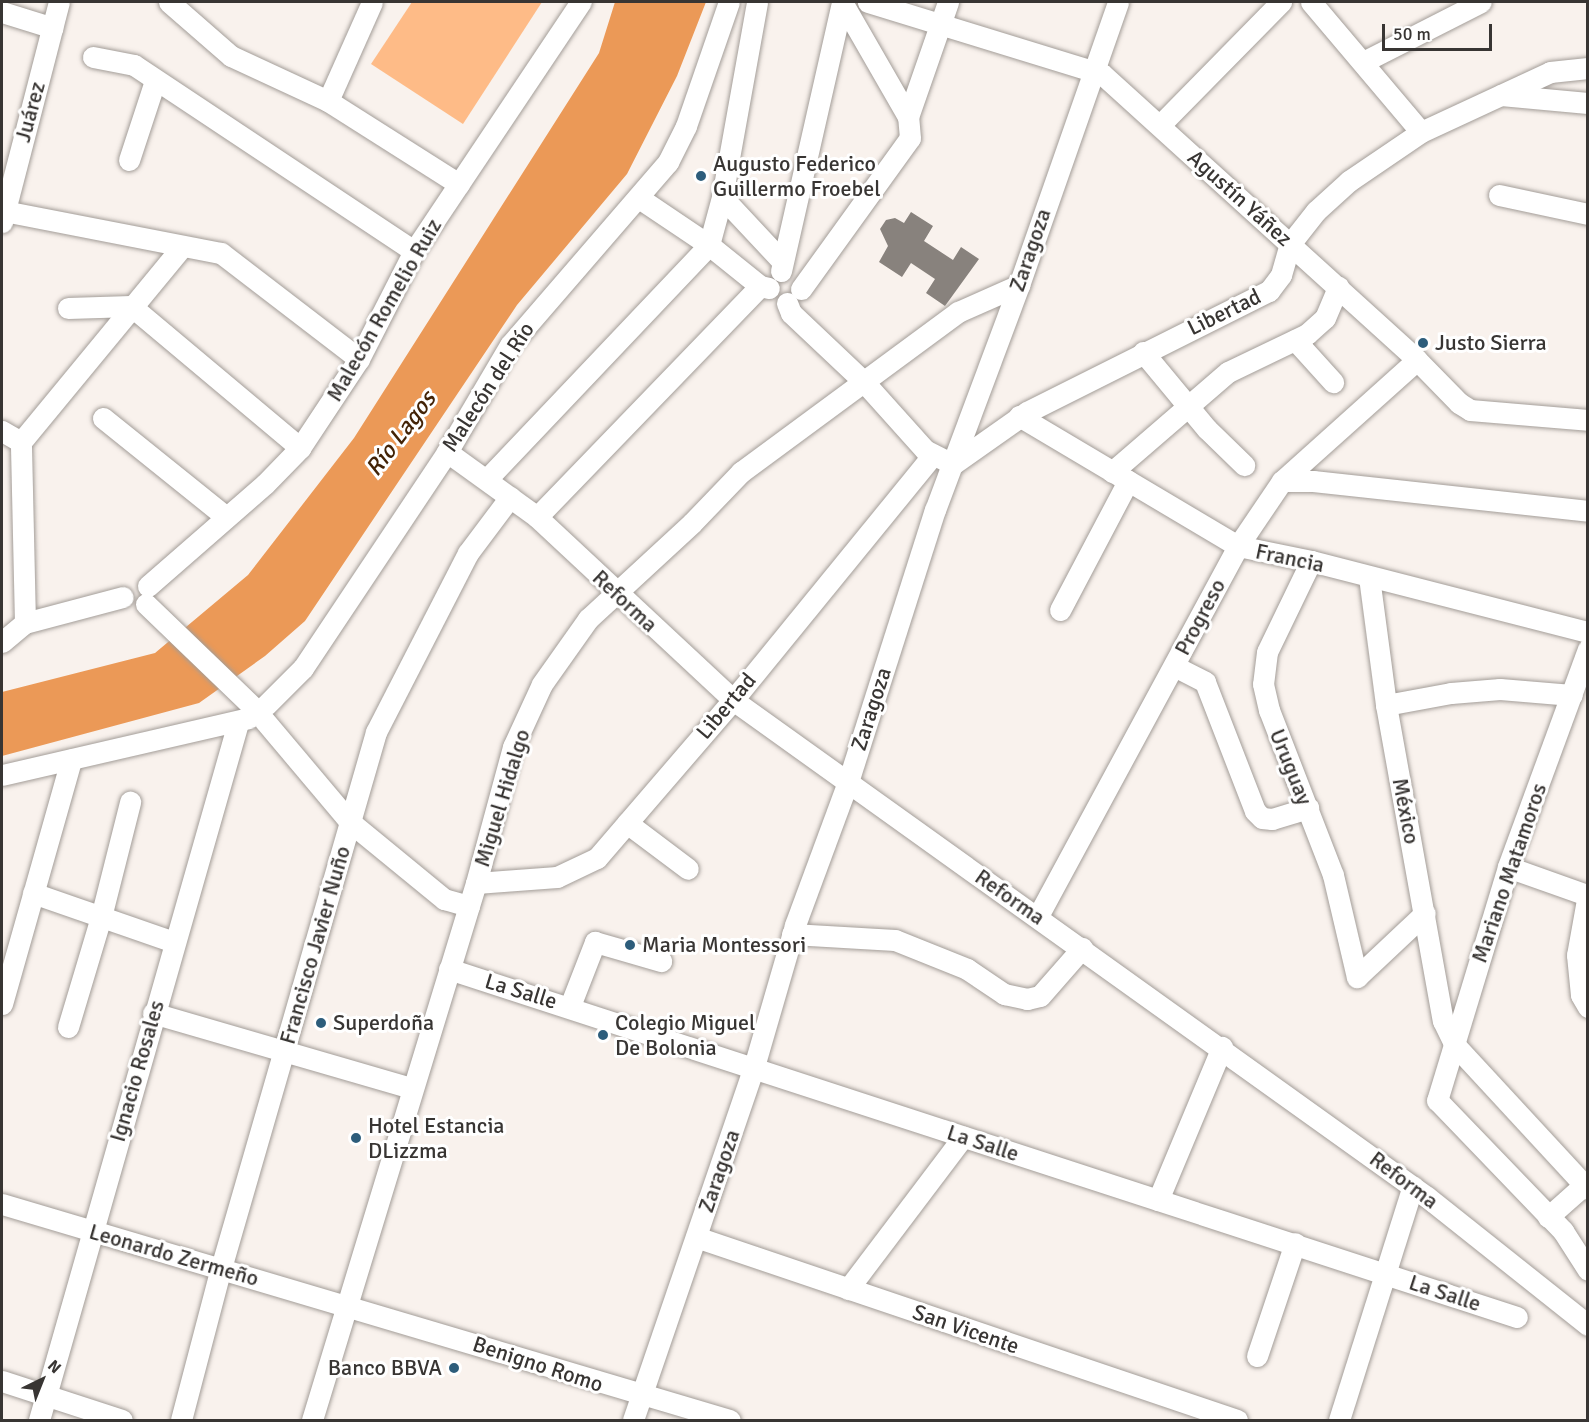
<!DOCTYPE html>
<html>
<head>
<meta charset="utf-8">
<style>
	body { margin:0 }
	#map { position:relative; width:1589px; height:1422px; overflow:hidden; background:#f9f2ed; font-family:Signika,sans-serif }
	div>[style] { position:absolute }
	.green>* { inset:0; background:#febb87 }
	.water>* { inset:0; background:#eb9957 }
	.building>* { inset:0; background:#88827d }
	.roads { filter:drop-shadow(0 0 2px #a39d98) drop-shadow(0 0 2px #a39d98) }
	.minor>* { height:21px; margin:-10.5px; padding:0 10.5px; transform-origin:10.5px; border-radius:10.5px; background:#fff }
	.dots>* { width:16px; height:16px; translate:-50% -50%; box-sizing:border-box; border:3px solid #fff; border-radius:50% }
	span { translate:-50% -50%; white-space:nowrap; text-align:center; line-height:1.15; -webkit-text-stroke:6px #fff; paint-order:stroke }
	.street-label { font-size:22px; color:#383533 }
	.poi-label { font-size:22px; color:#383533 }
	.left { translate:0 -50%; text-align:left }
	.right { translate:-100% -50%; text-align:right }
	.water-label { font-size:24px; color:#432306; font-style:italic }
	.frame { position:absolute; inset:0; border:3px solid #383533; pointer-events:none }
	.north { position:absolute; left:12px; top:1350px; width:60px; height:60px; -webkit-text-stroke:4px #fff; paint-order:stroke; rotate:43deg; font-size:16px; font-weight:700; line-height:24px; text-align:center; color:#383533 }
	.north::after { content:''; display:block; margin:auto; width:21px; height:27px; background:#383533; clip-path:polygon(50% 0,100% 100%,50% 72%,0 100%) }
	.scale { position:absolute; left:1382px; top:24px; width:110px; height:27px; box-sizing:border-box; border:3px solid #383533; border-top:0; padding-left:8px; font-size:18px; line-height:21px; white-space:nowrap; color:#383533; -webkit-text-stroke:4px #fff; paint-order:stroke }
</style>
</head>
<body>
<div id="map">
	<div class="green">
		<i style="clip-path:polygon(412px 2px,542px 2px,463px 124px,371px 64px)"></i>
	</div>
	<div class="water">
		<i style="clip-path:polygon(615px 2px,706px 2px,677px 76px,627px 174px,517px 305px,305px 621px,265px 656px,199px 703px,2px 756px,2px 692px,155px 653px,248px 575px,354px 438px,599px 53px)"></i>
	</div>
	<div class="building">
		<i style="clip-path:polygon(911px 212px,933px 226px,924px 241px,953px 260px,961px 247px,979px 259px,945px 306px,926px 293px,935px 279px,911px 263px,902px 277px,879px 262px,888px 246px,880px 229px,886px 220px,895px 218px,904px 223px)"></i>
	</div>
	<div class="roads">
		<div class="minor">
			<i style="left:169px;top:2px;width:82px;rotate:41.1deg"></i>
			<i style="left:231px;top:56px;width:107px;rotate:24.9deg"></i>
			<i style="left:328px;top:101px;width:155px;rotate:32.4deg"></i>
			<i style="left:842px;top:2px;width:133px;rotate:60.1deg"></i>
			<i style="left:868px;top:2px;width:245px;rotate:17.1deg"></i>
			<i style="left:1102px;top:74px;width:425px;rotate:42.2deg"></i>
			<i style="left:1417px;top:360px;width:60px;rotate:45.7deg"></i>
			<i style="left:1459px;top:403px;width:13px;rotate:32deg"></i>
			<i style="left:1470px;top:410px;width:118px;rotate:4.8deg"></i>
			<i style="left:1311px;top:2px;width:170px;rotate:49.8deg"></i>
			<i style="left:2px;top:12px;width:53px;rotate:17.4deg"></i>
			<i style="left:93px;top:57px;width:42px;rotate:11deg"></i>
			<i style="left:134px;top:65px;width:336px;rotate:33.6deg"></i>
			<i style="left:1363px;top:62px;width:132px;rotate:-27deg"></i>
			<i style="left:1501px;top:95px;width:87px;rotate:5.3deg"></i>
			<i style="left:328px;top:101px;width:108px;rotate:-66deg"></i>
			<i style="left:1160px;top:125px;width:173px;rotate:-45.5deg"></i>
			<i style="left:129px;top:160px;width:83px;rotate:-71.8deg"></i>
			<i style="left:1499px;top:195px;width:91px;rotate:12.1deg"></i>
			<i style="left:722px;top:197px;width:85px;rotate:46.9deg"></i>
			<i style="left:639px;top:198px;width:84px;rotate:33.9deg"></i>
			<i style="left:709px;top:245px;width:65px;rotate:38.8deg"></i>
			<i style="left:760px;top:286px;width:9px;rotate:13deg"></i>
			<i style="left:4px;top:211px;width:221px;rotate:11deg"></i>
			<i style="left:221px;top:253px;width:174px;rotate:37.5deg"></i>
			<i style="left:2px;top:222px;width:227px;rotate:-75.5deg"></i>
			<i style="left:781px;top:271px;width:276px;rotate:-77.2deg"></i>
			<i style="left:801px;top:289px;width:186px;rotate:-54.2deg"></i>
			<i style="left:910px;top:138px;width:21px;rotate:-95deg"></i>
			<i style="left:908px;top:117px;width:122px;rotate:-70.8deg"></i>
			<i style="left:787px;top:303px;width:11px;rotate:68deg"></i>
			<i style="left:791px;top:313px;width:100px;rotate:43.4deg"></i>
			<i style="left:864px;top:382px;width:91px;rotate:48.1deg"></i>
			<i style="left:925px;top:450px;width:31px;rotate:27deg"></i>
			<i style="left:953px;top:464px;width:90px;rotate:-35.1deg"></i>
			<i style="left:1027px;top:412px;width:271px;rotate:-26.6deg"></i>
			<i style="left:1269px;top:291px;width:20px;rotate:-53deg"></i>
			<i style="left:1281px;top:275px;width:32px;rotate:-74deg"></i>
			<i style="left:1290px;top:244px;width:42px;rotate:-51.8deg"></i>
			<i style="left:1316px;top:211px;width:45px;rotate:-42.3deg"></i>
			<i style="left:1349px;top:181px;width:87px;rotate:-34.2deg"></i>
			<i style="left:1421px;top:132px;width:142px;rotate:-24.9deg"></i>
			<i style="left:1550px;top:72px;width:38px;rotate:-6deg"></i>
			<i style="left:68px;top:308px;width:63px;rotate:-1.8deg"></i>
			<i style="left:131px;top:306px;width:221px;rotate:40deg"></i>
			<i style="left:1295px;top:340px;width:57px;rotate:47.9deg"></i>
			<i style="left:1143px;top:352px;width:100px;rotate:50.3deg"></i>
			<i style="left:1207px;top:429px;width:52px;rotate:44.2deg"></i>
			<i style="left:1019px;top:416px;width:255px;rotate:30.7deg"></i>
			<i style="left:1238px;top:546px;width:75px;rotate:11.6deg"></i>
			<i style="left:1311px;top:561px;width:286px;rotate:14.4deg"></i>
			<i style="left:103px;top:418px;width:156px;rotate:38.8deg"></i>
			<i style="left:2px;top:431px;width:22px;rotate:30deg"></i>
			<i style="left:447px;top:452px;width:111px;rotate:35.8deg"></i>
			<i style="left:537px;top:517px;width:268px;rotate:43deg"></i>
			<i style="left:733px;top:700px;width:854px;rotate:35.61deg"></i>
			<i style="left:1427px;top:1197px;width:206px;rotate:38.5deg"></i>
			<i style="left:1112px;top:472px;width:153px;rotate:-40.8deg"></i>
			<i style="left:1228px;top:372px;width:88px;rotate:-25.7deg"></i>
			<i style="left:1307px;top:334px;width:24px;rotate:-42deg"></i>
			<i style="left:1325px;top:318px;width:34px;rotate:-67deg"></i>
			<i style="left:487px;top:479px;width:323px;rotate:-46.5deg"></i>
			<i style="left:709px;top:245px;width:50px;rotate:-74.8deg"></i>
			<i style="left:722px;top:197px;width:198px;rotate:-79.8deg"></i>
			<i style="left:1282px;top:481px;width:31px"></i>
			<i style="left:1313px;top:481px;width:277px;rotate:6.2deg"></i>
			<i style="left:537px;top:517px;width:321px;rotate:-46deg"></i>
			<i style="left:1311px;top:561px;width:101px;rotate:115.8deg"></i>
			<i style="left:1267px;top:652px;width:32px;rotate:97deg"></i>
			<i style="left:1263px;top:684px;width:27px;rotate:77deg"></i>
			<i style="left:1269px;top:710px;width:177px;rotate:68.8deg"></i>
			<i style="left:1333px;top:875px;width:105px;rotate:76.8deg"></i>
			<i style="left:1369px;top:577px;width:129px;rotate:82.4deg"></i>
			<i style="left:1386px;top:705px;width:321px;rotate:79.8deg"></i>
			<i style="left:1443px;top:1021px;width:25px;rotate:64deg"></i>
			<i style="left:1454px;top:1044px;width:197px;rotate:47.3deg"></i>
			<i style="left:148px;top:586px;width:155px;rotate:-41.1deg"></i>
			<i style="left:265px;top:484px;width:50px;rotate:-45.8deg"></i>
			<i style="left:300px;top:448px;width:107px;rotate:-56.5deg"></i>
			<i style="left:359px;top:359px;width:121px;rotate:-63deg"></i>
			<i style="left:414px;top:251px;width:300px;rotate:-56.2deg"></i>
			<i style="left:146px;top:604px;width:146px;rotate:43.9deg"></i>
			<i style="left:1060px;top:610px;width:146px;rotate:-62.2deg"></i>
			<i style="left:25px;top:623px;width:181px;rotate:-91.3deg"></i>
			<i style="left:21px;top:442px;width:251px;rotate:-50.5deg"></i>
			<i style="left:2px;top:642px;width:30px;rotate:-40deg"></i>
			<i style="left:25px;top:623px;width:101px;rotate:-14.9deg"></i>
			<i style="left:1588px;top:649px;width:232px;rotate:110.2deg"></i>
			<i style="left:1508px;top:867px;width:244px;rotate:106.9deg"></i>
			<i style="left:1437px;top:1100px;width:182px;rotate:46.1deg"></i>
			<i style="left:1563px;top:1231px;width:46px;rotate:57.3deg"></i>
			<i style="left:1174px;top:666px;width:35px;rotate:27deg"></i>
			<i style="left:1205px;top:682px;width:138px;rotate:68.8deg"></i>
			<i style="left:1255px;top:811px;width:10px;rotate:45deg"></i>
			<i style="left:1262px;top:818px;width:10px;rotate:6deg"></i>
			<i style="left:1272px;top:819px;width:38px;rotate:-17deg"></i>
			<i style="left:266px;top:705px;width:52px;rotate:-45deg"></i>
			<i style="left:303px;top:668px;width:260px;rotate:-56.3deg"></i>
			<i style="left:447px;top:452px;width:124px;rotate:-59.5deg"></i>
			<i style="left:510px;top:345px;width:242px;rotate:-49.2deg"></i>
			<i style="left:668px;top:162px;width:40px;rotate:-63.4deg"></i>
			<i style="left:686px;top:126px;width:131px;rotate:-70.9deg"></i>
			<i style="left:1386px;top:705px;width:66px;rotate:-10.5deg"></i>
			<i style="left:1451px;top:693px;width:49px;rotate:-4.7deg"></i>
			<i style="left:1500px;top:689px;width:72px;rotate:4.8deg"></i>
			<i style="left:264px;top:720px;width:133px;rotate:49.9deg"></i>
			<i style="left:350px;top:822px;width:122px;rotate:39.3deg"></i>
			<i style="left:444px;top:899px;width:26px;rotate:16deg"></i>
			<i style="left:2px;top:775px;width:253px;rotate:-13deg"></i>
			<i style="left:627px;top:823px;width:76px;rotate:37deg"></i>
			<i style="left:1508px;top:867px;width:84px;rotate:19.5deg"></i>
			<i style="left:476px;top:883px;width:81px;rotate:-4.2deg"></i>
			<i style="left:557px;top:877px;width:44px;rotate:-25.4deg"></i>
			<i style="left:597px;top:858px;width:208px;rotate:-49.3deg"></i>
			<i style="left:733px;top:700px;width:316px;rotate:-50.8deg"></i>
			<i style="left:33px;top:893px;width:149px;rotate:19.2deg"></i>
			<i style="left:1588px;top:894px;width:62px;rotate:100.2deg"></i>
			<i style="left:1577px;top:955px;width:40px;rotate:84.3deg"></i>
			<i style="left:1581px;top:995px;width:14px;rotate:60deg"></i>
			<i style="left:1038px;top:916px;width:421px;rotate:-61.6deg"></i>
			<i style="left:1238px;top:546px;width:78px;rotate:-55.9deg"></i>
			<i style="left:1282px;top:481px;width:181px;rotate:-41.9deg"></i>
			<i style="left:792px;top:934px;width:103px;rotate:3.3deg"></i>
			<i style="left:895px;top:940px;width:78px;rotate:21.9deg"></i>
			<i style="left:967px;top:969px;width:45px;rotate:34deg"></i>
			<i style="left:1004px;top:994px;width:24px;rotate:12deg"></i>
			<i style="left:1027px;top:999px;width:13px;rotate:-13deg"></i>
			<i style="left:1040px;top:996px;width:64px;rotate:-48.8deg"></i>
			<i style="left:449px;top:969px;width:1123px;rotate:18.05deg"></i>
			<i style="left:1357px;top:977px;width:93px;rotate:-43.3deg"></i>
			<i style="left:2px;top:1004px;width:254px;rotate:-74.2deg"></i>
			<i style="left:570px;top:1006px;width:69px;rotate:-68.7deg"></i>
			<i style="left:595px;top:942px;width:69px;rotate:16.1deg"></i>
			<i style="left:153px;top:1013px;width:269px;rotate:16.2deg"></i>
			<i style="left:68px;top:1027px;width:115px;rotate:-73.3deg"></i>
			<i style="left:101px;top:917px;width:119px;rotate:-75.8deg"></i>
			<i style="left:1158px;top:1200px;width:166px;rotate:-67.3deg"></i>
			<i style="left:2px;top:1204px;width:759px;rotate:16.53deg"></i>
			<i style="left:1548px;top:1217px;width:48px;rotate:-41.6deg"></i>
			<i style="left:696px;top:1237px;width:571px;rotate:18.69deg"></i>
			<i style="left:848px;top:1289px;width:191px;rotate:-52.9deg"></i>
			<i style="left:1257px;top:1356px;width:119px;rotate:-71.4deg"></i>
			<i style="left:2px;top:1381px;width:126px;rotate:18deg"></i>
			<i style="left:39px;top:1420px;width:725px;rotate:-74.07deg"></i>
			<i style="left:181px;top:1420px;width:157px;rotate:-75.3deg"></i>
			<i style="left:221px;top:1268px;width:558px;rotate:-73.87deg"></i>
			<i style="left:376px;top:732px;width:201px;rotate:-62.8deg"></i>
			<i style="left:468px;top:553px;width:70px;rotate:-53.1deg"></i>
			<i style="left:312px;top:1420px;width:561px;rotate:-73.02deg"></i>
			<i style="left:476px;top:883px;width:141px;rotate:-74.8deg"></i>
			<i style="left:513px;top:747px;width:69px;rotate:-65.3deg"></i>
			<i style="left:542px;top:684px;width:80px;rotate:-54.7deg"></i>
			<i style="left:588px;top:619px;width:142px;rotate:-42.7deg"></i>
			<i style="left:692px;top:523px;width:71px;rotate:-46.1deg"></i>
			<i style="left:741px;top:472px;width:270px;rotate:-36.4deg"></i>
			<i style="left:958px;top:312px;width:67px;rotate:-23.9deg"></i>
			<i style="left:633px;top:1420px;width:370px;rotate:-71.1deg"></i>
			<i style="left:753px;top:1070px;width:151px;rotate:-73.8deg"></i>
			<i style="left:795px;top:925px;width:153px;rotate:-69.7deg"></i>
			<i style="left:848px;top:782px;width:286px;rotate:-72.3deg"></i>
			<i style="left:935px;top:510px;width:240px;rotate:-69.5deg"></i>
			<i style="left:1019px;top:285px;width:300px;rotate:-70.7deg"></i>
			<i style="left:1339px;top:1420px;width:245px;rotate:-72.5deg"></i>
		</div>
	</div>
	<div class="dots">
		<i style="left:701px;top:176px;background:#2d5d7b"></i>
		<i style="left:1423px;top:343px;background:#2d5d7b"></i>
		<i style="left:630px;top:945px;background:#2d5d7b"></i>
		<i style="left:321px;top:1023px;background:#2d5d7b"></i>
		<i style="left:603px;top:1035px;background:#2d5d7b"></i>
		<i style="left:356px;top:1138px;background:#2d5d7b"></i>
		<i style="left:454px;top:1368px;background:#2d5d7b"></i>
	</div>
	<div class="street-label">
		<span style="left:30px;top:112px;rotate:-75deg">Juárez</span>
		<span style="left:1240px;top:198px;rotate:42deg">Agustín Yáñez</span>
		<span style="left:1030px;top:250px;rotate:-71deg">Zaragoza</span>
		<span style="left:384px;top:310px;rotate:-60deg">Malecón Romelio Ruiz</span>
		<span style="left:1224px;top:312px;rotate:-26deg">Libertad</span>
		<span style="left:488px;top:387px;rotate:-57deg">Malecón del Río</span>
		<span style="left:1290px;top:558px;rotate:12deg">Francia</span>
		<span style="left:625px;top:601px;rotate:43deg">Reforma</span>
		<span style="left:1200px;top:617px;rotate:-62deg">Progreso</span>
		<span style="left:726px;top:706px;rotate:-50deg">Libertad</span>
		<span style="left:871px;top:709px;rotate:-72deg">Zaragoza</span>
		<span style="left:1291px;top:767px;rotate:68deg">Uruguay</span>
		<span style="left:502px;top:798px;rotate:-73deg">Miguel Hidalgo</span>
		<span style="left:1406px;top:811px;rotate:79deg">México</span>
		<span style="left:1509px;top:873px;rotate:-71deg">Mariano Matamoros</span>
		<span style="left:1010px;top:897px;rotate:35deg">Reforma</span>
		<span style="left:315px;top:945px;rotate:-74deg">Francisco Javier Nuño</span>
		<span style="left:521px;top:991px;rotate:17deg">La Salle</span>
		<span style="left:137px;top:1071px;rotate:-74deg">Ignacio Rosales</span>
		<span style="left:983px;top:1143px;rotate:18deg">La Salle</span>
		<span style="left:719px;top:1171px;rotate:-71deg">Zaragoza</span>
		<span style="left:1404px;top:1180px;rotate:37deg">Reforma</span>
		<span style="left:174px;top:1255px;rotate:16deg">Leonardo Zermeño</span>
		<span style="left:1445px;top:1293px;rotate:18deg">La Salle</span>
		<span style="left:966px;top:1329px;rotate:19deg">San Vicente</span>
		<span style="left:538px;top:1364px;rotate:18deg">Benigno Romo</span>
	</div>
	<div class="poi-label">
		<span class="left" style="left:713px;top:176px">Augusto Federico<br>Guillermo Froebel</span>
		<span class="left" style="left:1435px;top:343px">Justo Sierra</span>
		<span class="left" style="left:642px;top:945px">Maria Montessori</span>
		<span class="left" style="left:615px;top:1035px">Colegio Miguel<br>De Bolonia</span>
		<span class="left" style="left:333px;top:1023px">Superdoña</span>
		<span class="left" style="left:368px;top:1138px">Hotel Estancia<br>DLizzma</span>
		<span class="right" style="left:442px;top:1368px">Banco BBVA</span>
	</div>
	<div class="water-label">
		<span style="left:401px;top:434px;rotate:-53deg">Río Lagos</span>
	</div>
	<div class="frame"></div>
	<div class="north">N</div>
	<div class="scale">50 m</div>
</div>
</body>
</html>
